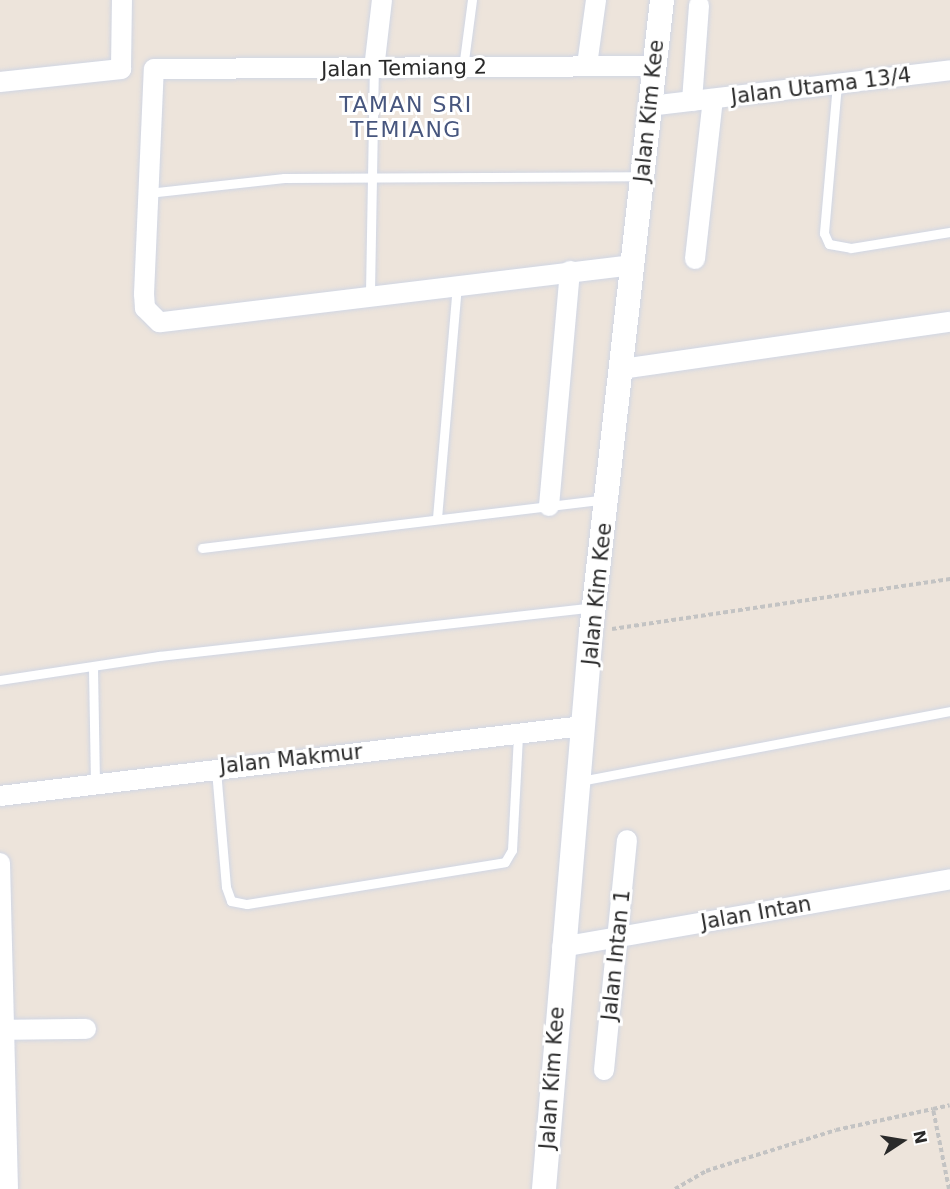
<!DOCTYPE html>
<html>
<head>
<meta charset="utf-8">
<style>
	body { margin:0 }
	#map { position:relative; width:950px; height:1189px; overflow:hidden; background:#ede4db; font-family:"DejaVu Sans",sans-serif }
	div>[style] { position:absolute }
	.path>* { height:4px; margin-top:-2px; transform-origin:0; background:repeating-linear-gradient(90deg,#c3c3c3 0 4.5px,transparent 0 7.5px) }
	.roads { filter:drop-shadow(0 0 2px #d0d6e4) drop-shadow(0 0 2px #d0d6e4) }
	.service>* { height:9px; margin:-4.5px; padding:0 4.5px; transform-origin:4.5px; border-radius:4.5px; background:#fff }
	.minor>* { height:20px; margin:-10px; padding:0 10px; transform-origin:10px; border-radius:10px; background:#fff }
	.tertiary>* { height:24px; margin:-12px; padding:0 12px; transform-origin:12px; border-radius:12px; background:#fff }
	span { translate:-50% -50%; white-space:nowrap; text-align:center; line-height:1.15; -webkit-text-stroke:6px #fff; paint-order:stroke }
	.street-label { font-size:21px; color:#2a2a2a }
	.neighbourhood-label { font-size:22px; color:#47567e; letter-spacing:1.5px }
	.north { position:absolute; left:872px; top:1111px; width:60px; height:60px; -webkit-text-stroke:4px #fff; paint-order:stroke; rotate:78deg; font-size:16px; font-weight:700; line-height:24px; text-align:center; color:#2a2a2a }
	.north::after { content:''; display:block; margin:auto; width:21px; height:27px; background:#2a2a2a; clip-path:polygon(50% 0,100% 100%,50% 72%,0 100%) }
</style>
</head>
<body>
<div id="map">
	<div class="path">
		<i style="left:612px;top:629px;width:342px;rotate:-8.4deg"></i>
		<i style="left:675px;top:1189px;width:36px;rotate:-30deg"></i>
		<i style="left:706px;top:1171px;width:136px;rotate:-17.5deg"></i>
		<i style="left:836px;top:1130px;width:99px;rotate:-12.2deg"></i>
		<i style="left:949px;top:1189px;width:82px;rotate:-101.3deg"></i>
		<i style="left:933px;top:1109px;width:17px;rotate:-13deg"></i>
	</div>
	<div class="roads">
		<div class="service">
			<i style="left:463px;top:68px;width:69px;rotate:-82.5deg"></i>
			<i style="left:837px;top:84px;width:150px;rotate:95deg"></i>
			<i style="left:824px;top:233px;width:12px;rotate:66deg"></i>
			<i style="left:829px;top:244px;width:22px;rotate:10deg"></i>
			<i style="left:851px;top:248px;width:100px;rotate:-9.2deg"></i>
			<i style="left:148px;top:193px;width:137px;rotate:-6.3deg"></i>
			<i style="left:284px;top:178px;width:356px;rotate:-0.3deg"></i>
			<i style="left:370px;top:292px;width:223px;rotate:-89deg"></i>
			<i style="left:437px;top:518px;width:235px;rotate:-85.1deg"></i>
			<i style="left:202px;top:548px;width:406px;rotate:-6.9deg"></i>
			<i style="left:93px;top:668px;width:114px;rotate:89deg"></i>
			<i style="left:0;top:680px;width:161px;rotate:-8.6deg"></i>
			<i style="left:159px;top:656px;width:437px;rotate:-6.4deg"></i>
			<i style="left:216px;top:770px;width:117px;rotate:85.1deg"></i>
			<i style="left:226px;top:887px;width:15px;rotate:70deg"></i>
			<i style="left:231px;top:901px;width:16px;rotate:11deg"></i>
			<i style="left:247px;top:904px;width:261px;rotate:-9.2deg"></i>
			<i style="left:505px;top:862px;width:14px;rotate:-60deg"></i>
			<i style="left:512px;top:850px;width:115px;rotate:-87deg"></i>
			<i style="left:580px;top:781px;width:377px;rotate:-10.7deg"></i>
		</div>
		<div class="minor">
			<i style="left:587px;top:65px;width:66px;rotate:-82.1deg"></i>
			<i style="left:374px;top:69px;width:69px;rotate:-83.4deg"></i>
			<i style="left:0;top:82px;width:122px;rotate:-6.1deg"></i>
			<i style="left:121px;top:69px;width:69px;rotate:-89.2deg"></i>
			<i style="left:692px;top:101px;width:96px;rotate:-85.8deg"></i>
			<i style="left:650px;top:106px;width:302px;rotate:-6.8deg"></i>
			<i style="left:695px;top:259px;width:161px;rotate:-83.6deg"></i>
			<i style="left:633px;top:265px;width:477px;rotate:173.1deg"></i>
			<i style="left:159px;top:322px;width:20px;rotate:-135deg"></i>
			<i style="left:145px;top:308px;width:14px;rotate:-94deg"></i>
			<i style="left:144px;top:294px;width:225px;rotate:-87.5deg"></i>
			<i style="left:154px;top:69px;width:500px;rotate:-0.34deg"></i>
			<i style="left:622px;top:369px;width:331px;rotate:-8.2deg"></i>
			<i style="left:549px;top:506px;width:236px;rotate:-84.9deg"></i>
			<i style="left:0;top:796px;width:587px;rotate:-6.85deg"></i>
			<i style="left:0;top:863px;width:326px;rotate:88.6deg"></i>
			<i style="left:562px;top:947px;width:394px;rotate:-9.9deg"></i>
			<i style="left:0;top:1030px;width:86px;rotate:-0.7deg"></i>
			<i style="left:604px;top:1070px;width:231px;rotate:-84.3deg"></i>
		</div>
		<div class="tertiary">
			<i style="left:544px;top:1189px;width:559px;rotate:-85.18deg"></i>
			<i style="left:591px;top:632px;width:636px;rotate:-83.59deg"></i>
		</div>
	</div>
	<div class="street-label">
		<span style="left:404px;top:68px;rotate:-1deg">Jalan Temiang 2</span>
		<span style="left:821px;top:86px;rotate:-7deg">Jalan Utama 13/4</span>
		<span style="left:649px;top:111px;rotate:-84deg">Jalan Kim Kee</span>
		<span style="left:597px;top:594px;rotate:-84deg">Jalan Kim Kee</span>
		<span style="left:291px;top:759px;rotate:-6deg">Jalan Makmur</span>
		<span style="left:756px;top:913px;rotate:-10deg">Jalan Intan</span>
		<span style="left:616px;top:955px;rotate:-84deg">Jalan Intan 1</span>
		<span style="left:552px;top:1078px;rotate:-86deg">Jalan Kim Kee</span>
	</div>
	<div class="neighbourhood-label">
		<span style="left:406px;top:117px">TAMAN SRI<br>TEMIANG</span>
	</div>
	<div class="north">N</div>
</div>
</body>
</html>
